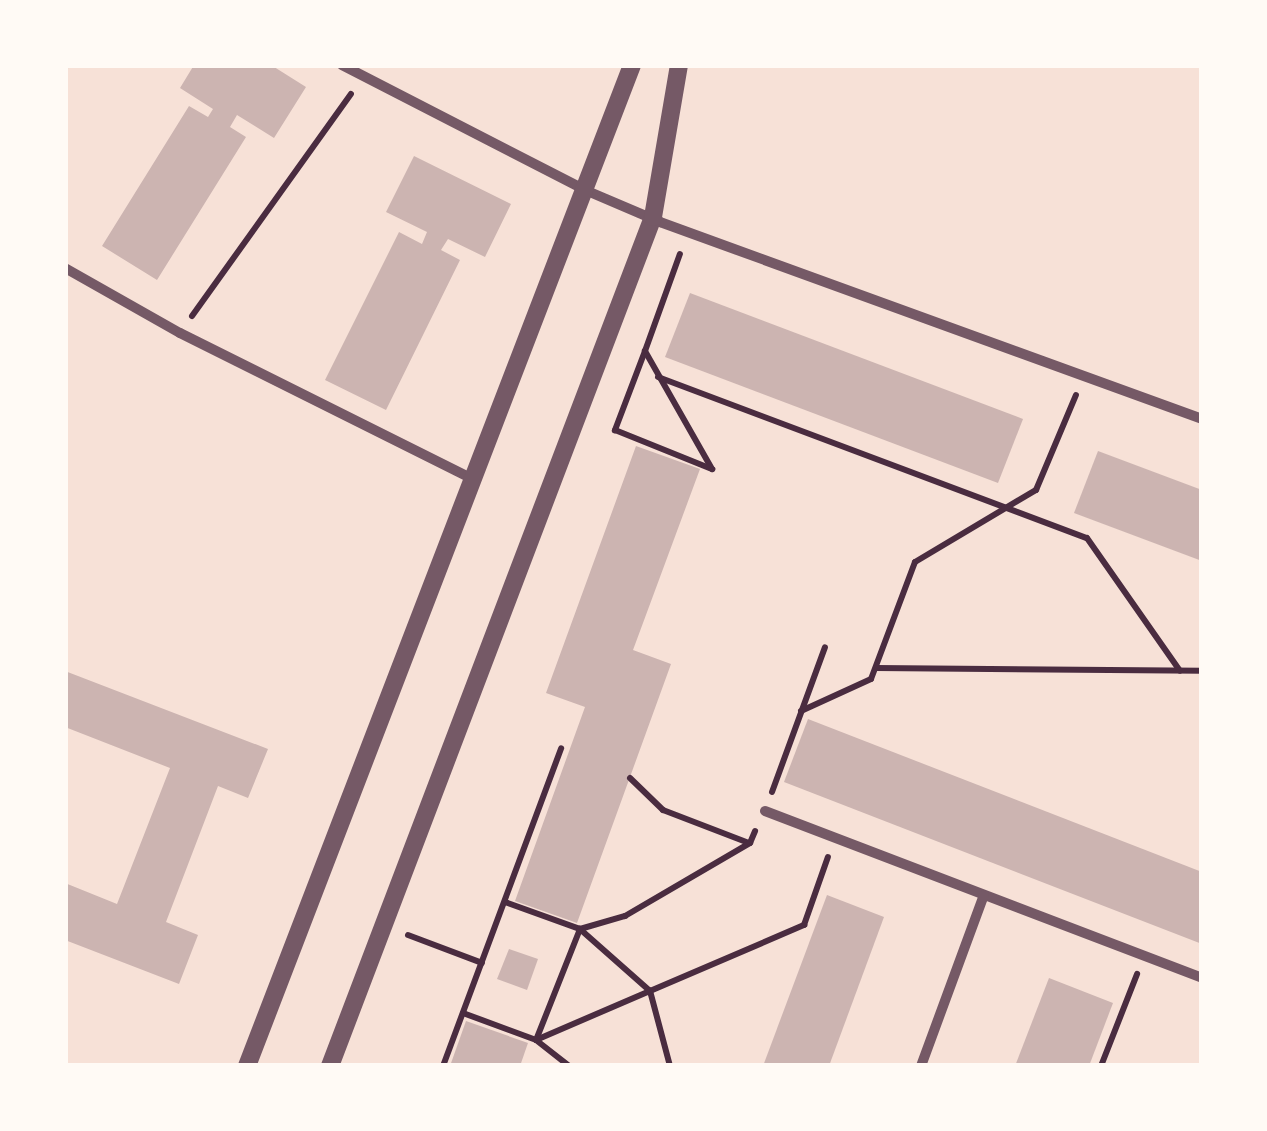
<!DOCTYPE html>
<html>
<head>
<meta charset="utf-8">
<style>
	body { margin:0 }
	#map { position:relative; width:1267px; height:1131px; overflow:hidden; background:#f7e1d7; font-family:Manrope,sans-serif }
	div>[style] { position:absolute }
	.building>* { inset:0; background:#ccb4b1 }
	.path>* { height:6px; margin:-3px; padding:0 3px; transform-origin:3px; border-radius:3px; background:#4a2c40 }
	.minor>* { height:10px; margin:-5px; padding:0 5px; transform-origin:5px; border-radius:5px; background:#755966 }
	.tertiary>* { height:18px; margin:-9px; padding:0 9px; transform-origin:9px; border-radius:9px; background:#755966 }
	span { translate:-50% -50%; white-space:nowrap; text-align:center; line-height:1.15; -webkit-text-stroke:10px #fffaf5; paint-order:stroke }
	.frame { position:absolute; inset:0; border:68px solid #fffaf5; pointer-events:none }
</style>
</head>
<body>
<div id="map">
	<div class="building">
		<i style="clip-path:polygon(194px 65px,271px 65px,306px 87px,274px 138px,237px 115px,230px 127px,246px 137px,157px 280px,102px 246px,189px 106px,208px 117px,213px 109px,180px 88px)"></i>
		<i style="clip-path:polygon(414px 156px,511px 204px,485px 257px,448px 239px,441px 250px,460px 260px,386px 410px,325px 380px,399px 232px,422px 244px,427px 232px,386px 212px)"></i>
		<i style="clip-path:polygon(690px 293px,1023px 419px,998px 483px,665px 357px)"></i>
		<i style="clip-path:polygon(636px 446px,700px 469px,633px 650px,671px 664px,577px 923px,515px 901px,585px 707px,546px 693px)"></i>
		<i style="clip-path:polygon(1098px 451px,1202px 490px,1202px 561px,1074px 513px)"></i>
		<i style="clip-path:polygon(65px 671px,268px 749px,248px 798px,218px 786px,166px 922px,198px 935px,179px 984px,65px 940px,65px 883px,117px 904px,170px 768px,65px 727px)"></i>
		<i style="clip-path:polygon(808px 719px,1202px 872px,1202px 944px,784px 782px)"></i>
		<i style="clip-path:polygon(827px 895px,884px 917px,829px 1066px,763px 1066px)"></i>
		<i style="clip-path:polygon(509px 949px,538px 959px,527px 990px,497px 979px)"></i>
		<i style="clip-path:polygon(1049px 978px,1113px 1003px,1089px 1066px,1015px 1066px)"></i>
		<i style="clip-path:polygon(466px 1021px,528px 1043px,520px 1066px,450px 1066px)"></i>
	</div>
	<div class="path">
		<i style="left:65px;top:67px;width:3px;rotate:-45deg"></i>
		<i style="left:192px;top:316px;width:273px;rotate:-54.4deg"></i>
		<i style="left:645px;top:351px;width:85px;rotate:110.8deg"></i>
		<i style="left:615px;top:430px;width:105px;rotate:21.9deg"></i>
		<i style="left:712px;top:469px;width:136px;rotate:-119.6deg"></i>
		<i style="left:645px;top:351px;width:103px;rotate:-70.2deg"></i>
		<i style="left:658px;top:377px;width:458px;rotate:20.6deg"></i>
		<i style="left:1087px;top:538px;width:162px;rotate:55deg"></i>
		<i style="left:876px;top:668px;width:326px;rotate:0.5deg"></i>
		<i style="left:801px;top:711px;width:77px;rotate:-24.6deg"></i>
		<i style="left:871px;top:679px;width:125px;rotate:-69.4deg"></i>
		<i style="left:915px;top:562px;width:141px;rotate:-30.8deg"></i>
		<i style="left:1036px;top:490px;width:103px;rotate:-67.2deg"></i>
		<i style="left:630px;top:778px;width:46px;rotate:44.1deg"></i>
		<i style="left:663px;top:810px;width:92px;rotate:21deg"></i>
		<i style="left:772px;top:792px;width:154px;rotate:-69.9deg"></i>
		<i style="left:505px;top:902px;width:80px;rotate:19.8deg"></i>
		<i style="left:580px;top:929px;width:47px;rotate:-16.1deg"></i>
		<i style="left:625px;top:916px;width:145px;rotate:-30.3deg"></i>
		<i style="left:750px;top:843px;width:13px;rotate:-67deg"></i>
		<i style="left:408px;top:935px;width:79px;rotate:20.7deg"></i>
		<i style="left:463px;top:1013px;width:78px;rotate:20.3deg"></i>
		<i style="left:536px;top:1040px;width:42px;rotate:38.2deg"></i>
		<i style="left:443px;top:1066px;width:339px;rotate:-69.6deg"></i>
		<i style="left:670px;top:1066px;width:78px;rotate:-104.9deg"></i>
		<i style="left:650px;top:991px;width:94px;rotate:-138.5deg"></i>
		<i style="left:580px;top:929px;width:119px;rotate:111.6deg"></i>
		<i style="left:536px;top:1040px;width:124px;rotate:-23.3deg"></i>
		<i style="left:650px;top:991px;width:168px;rotate:-23.2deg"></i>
		<i style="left:804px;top:925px;width:72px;rotate:-70.6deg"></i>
		<i style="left:1101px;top:1066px;width:99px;rotate:-68.6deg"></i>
	</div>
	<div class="minor">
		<i style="left:342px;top:65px;width:273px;rotate:27.2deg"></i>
		<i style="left:585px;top:190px;width:82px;rotate:23.1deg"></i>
		<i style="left:660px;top:222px;width:577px;rotate:19.97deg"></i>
		<i style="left:65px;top:268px;width:132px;rotate:29.5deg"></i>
		<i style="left:180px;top:333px;width:327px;rotate:26.5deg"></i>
		<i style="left:765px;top:811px;width:468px;rotate:20.9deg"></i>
		<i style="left:921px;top:1066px;width:182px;rotate:-69.8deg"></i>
	</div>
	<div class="tertiary">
		<i style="left:247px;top:1066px;width:1072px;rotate:-68.96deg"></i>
		<i style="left:330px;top:1066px;width:908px;rotate:-69.17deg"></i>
		<i style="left:653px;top:217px;width:154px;rotate:-80.3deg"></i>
	</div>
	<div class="frame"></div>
</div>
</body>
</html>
